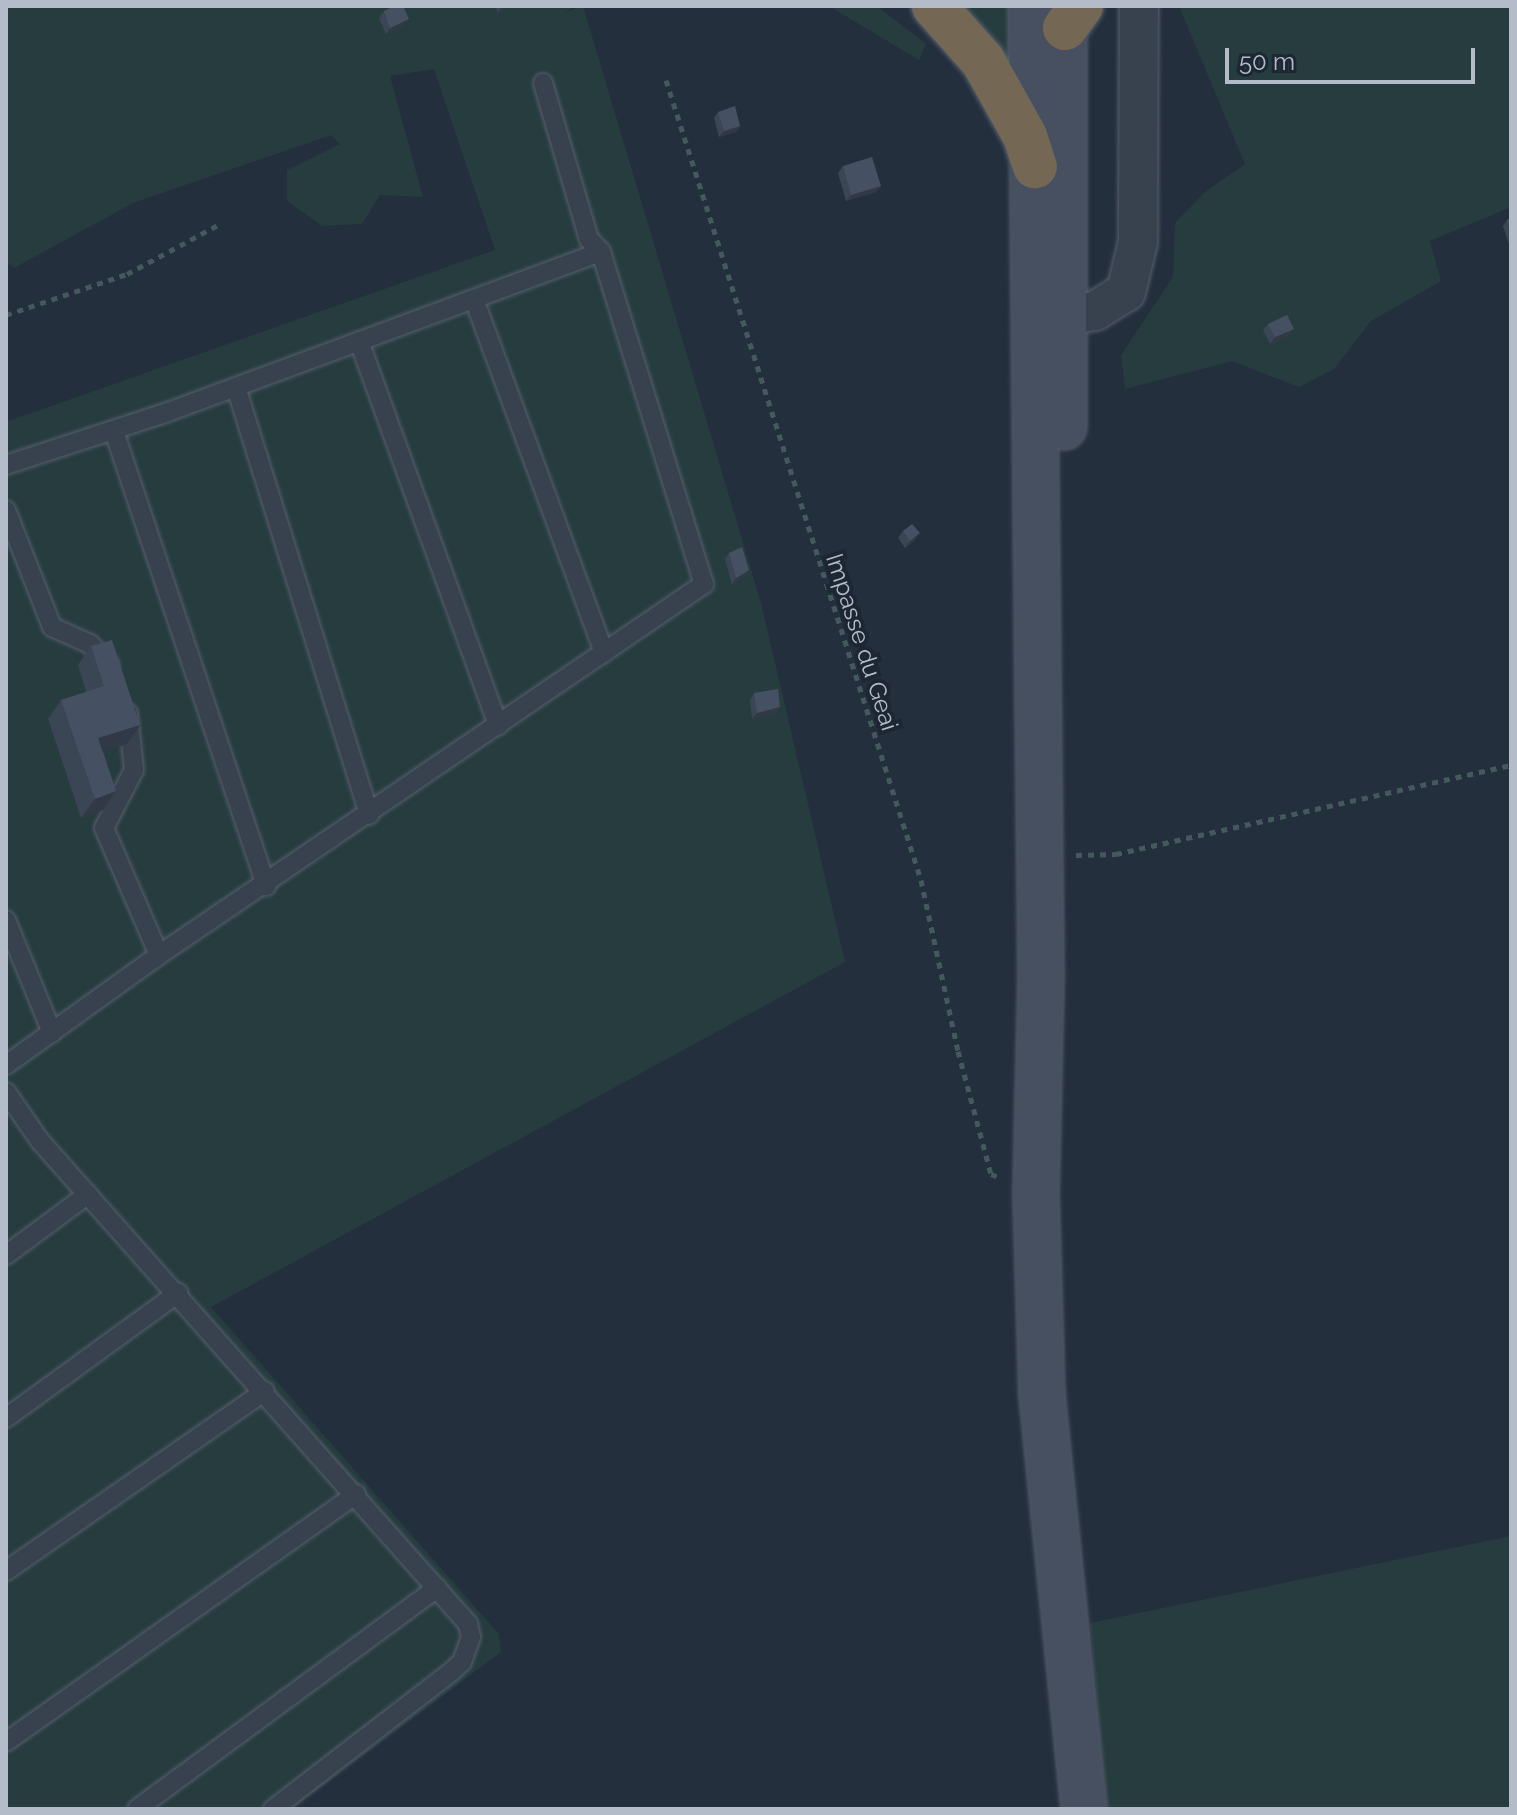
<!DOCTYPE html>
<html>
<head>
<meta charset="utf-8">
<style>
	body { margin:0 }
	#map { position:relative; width:1517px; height:1815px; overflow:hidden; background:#242f3e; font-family:Raleway,sans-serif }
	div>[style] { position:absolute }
	.green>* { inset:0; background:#263c3f }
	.path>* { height:5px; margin-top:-2.5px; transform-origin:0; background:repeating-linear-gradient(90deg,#44595c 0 6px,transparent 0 12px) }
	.roads { filter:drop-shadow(0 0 2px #565f6c) drop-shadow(0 0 2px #565f6c) }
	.lane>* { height:18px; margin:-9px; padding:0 9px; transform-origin:9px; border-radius:9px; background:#38414e }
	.street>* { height:38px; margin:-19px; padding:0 19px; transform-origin:19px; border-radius:19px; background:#38414e }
	.secondary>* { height:44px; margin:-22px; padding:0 22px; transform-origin:22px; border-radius:22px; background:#465061 }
	.highway>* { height:44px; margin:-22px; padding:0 22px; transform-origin:22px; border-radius:22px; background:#746855 }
	.wall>* { inset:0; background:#3b4654 }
	.shaded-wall>* { inset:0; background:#303945 }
	.building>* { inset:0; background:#455162 }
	span { translate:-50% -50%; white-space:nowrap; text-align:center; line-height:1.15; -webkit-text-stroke:8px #1d2633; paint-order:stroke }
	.street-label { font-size:24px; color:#b4bcc9 }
	.frame { position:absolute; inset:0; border:8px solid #b4bcc9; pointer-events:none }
	.scale { position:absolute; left:1225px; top:48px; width:250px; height:36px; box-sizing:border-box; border:4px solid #b4bcc9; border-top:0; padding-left:10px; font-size:24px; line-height:28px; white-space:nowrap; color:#b4bcc9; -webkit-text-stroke:6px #1d2633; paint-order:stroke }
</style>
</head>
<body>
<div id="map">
	<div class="green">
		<i style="clip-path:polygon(6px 6px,576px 6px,564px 13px,583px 6px,761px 603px,845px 962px,211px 1307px,499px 1634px,501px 1652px,292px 1809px,6px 1809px,6px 422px,495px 250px,434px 69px,390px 76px,423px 197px,380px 195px,362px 224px,322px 226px,287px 201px,287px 170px,340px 144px,331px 135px,133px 203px,14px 268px,6px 261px)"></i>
		<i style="clip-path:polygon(829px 6px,877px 6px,926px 44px,919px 60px)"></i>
		<i style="clip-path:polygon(955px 6px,1020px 6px,1024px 78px)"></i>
		<i style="clip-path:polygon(1179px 6px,1511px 6px,1511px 207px,1430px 241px,1441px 281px,1371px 321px,1334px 369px,1299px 387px,1232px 361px,1125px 389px,1121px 355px,1173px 277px,1175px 223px,1205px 192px,1245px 164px)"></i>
		<i style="clip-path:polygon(1511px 1536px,1511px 1809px,1107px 1809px,1090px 1623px)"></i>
	</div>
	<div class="path">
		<i style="left:666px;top:80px;width:840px;rotate:72.32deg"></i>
		<i style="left:921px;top:880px;width:175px;rotate:77.8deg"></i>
		<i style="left:958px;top:1051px;width:127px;rotate:75deg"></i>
		<i style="left:991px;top:1174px;width:9px;rotate:21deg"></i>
		<i style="left:6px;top:315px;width:128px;rotate:-18.7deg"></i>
		<i style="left:127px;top:274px;width:103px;rotate:-28.3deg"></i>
		<i style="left:1076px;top:855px;width:40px;rotate:-1.4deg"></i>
		<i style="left:1116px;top:854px;width:405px;rotate:-12.7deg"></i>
	</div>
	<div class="roads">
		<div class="lane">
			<i style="left:543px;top:83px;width:163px;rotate:73.6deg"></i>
			<i style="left:589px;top:239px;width:18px;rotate:47deg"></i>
			<i style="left:474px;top:299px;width:377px;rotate:69.8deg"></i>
			<i style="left:359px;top:341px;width:409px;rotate:70.1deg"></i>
			<i style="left:236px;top:387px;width:448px;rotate:72.7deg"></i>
			<i style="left:114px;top:431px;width:480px;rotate:71.5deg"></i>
			<i style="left:6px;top:465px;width:170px;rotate:-18.1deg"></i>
			<i style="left:168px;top:412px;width:462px;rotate:-20.3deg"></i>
			<i style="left:601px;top:252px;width:348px;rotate:72.8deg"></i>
			<i style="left:704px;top:584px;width:659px;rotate:145.76deg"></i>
			<i style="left:159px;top:955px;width:188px;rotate:144.3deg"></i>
			<i style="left:6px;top:510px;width:126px;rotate:68.5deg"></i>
			<i style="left:52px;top:627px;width:42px;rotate:24.1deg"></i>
			<i style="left:90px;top:644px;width:28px;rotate:46deg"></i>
			<i style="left:128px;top:713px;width:57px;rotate:84deg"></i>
			<i style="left:134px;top:770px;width:65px;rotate:117.3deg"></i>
			<i style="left:104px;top:828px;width:138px;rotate:66.6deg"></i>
			<i style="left:6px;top:920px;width:122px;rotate:67.8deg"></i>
			<i style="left:6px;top:1092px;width:60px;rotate:55.2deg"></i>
			<i style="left:40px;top:1141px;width:645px;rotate:48.45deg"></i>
			<i style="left:468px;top:1624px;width:13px;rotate:77deg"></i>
			<i style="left:471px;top:1637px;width:27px;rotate:110deg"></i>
			<i style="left:462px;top:1662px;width:15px;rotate:138deg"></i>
			<i style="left:451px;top:1672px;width:225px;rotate:142.4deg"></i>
			<i style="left:6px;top:1255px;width:102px;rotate:-36.6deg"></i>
			<i style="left:6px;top:1418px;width:213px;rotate:-36deg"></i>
			<i style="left:6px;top:1571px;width:315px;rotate:-34.8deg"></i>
			<i style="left:6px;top:1742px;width:429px;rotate:-35.3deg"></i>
			<i style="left:137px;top:1809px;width:373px;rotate:-36.4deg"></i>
		</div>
		<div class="street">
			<i style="left:1035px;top:320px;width:61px;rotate:-8.5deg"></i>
			<i style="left:1095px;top:311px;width:36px;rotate:-32deg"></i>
			<i style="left:1126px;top:292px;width:51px;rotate:-76.5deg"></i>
			<i style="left:1138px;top:242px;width:236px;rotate:-89.8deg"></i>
		</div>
		<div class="secondary">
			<i style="left:1031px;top:6px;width:971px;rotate:89.41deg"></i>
			<i style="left:1041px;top:977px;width:217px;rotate:91.3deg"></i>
			<i style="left:1036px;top:1194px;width:201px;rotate:88.3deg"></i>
			<i style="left:1042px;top:1395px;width:416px;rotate:84.2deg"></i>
			<i style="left:1064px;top:6px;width:421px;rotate:90deg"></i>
		</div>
		<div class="highway">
			<i style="left:934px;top:6px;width:74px;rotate:48.3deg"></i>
			<i style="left:983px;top:61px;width:86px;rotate:60.8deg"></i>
			<i style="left:1025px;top:136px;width:32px;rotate:72deg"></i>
			<i style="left:1065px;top:28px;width:27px;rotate:-54deg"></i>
		</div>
	</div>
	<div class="wall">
		<i style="clip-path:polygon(495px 6px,514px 6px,498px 13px)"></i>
		<i style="clip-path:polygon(384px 11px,404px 26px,386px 34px,379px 18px)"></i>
		<i style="clip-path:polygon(718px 112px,740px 126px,736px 132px,719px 137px,714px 118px)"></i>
		<i style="clip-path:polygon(843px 166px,881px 186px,876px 192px,846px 201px,838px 173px)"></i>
		<i style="clip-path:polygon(1511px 218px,1511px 250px,1503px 226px,1507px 220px)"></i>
		<i style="clip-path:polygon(1268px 324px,1294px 329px,1289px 335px,1270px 344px,1263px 330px)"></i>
		<i style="clip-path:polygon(903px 531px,915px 540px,905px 548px,898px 538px)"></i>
		<i style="clip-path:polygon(729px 553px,749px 570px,745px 576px,732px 585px,725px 559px)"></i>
		<i style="clip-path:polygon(91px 646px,140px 725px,127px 744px,103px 751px,116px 791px,103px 810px,81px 818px,48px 719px,61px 700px,86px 692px,78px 665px)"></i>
		<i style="clip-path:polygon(754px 693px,776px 714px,752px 719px,750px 700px)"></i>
	</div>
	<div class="shaded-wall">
		<i style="clip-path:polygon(502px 6px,514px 6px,498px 13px)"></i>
		<i style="clip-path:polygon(409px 19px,404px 26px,386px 34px,390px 28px)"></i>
		<i style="clip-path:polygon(740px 126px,736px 132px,719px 137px,724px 131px)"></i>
		<i style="clip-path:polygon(881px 186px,876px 192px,846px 201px,851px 195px)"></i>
		<i style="clip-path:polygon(1294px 329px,1289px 335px,1270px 344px,1275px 337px)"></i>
		<i style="clip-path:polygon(920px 533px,915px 540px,905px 548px,910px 541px)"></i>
		<i style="clip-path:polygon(749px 570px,745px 576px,732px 585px,736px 578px)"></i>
		<i style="clip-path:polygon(780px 707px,776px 714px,752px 719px,757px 713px)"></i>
		<i style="clip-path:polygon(140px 725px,127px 744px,85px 757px,98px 738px)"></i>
		<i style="clip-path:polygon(116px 791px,103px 810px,81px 818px,95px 799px)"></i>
	</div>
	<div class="building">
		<i style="clip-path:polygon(394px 6px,403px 6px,409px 19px,390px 28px,384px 11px)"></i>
		<i style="clip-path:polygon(735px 106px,740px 126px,724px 131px,718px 112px)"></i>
		<i style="clip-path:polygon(872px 157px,881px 186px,851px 195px,843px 166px)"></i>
		<i style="clip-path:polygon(1511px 218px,1511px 230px,1507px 220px)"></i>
		<i style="clip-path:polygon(1287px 315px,1294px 329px,1275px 337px,1268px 324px)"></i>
		<i style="clip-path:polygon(912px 524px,920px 533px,910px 541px,903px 531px)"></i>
		<i style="clip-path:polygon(742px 547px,749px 570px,736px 578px,729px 553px)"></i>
		<i style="clip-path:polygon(112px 640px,140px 725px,98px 738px,116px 791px,95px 799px,61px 700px,104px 686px,91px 646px)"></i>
		<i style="clip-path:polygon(778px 689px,780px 707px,757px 713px,754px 693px)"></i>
	</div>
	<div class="street-label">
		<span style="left:862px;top:642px;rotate:72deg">Impasse du Geai</span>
	</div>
	<div class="frame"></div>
	<div class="scale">50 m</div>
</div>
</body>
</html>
